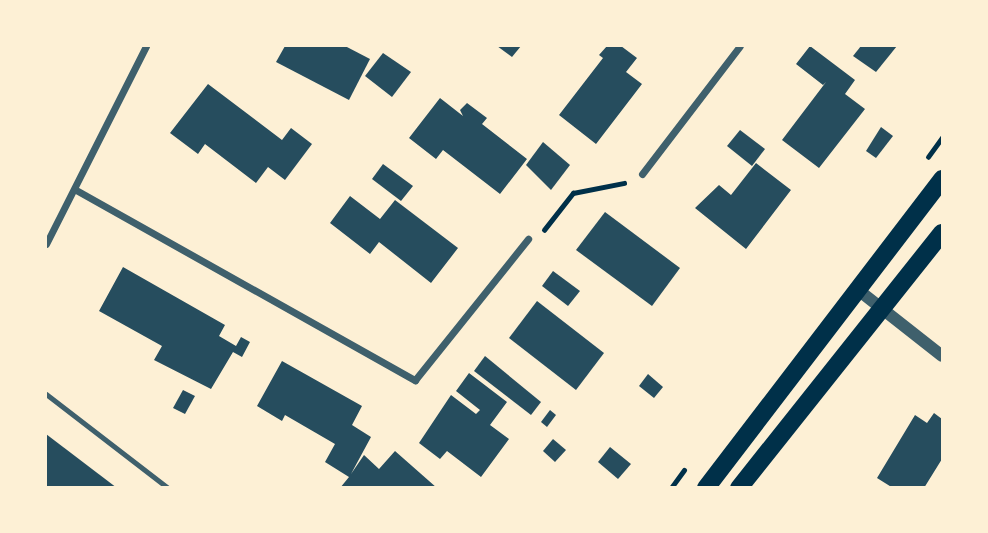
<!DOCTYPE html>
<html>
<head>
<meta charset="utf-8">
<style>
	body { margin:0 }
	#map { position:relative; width:988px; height:533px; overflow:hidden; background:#fdf0d5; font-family:"PT Sans Narrow",sans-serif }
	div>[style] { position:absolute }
	.building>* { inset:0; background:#264d5e }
	.path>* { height:4.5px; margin:-2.25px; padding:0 2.25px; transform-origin:2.25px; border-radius:2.25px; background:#003049 }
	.service>* { height:5px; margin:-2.5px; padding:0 2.5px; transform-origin:2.5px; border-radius:2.5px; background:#3f606c }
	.minor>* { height:7px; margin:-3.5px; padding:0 3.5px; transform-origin:3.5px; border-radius:3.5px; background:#3f606c }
	.tertiary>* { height:12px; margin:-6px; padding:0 6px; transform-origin:6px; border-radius:6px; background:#3f606c }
	.primary>* { height:18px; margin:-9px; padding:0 9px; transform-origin:9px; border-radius:9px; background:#003049 }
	span { translate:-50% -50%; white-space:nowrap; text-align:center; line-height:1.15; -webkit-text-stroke:5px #fdf0d5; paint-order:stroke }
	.frame { position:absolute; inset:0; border:47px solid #fdf0d5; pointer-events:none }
</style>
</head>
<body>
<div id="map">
	<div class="building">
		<i style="clip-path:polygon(285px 46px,345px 46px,370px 59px,349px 100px,276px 62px)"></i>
		<i style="clip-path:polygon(497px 46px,521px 46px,512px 57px)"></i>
		<i style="clip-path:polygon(607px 46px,621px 46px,637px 58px,626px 72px,642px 84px,596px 144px,559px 115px,603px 58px,599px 55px)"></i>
		<i style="clip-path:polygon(810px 46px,855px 80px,845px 94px,865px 109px,819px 168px,782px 140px,826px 82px,823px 85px,796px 64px)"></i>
		<i style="clip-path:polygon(861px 46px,897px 46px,876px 72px,853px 56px)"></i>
		<i style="clip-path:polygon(383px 53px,411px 72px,392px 97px,365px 76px)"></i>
		<i style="clip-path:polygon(208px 84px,282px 140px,291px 128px,312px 144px,285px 180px,268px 167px,256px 183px,205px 144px,198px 154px,170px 133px)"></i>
		<i style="clip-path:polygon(440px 98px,463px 116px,460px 110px,467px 103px,487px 118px,482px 124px,527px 159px,500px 194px,443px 150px,436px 159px,409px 138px)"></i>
		<i style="clip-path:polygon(881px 127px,893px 136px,876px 158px,866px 151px)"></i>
		<i style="clip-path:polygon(740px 130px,765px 149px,752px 166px,727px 146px)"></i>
		<i style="clip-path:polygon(543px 142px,570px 165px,551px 190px,526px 165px)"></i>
		<i style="clip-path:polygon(756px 163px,791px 190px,746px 249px,695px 208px,719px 185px,731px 195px)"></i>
		<i style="clip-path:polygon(383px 164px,413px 186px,401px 201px,372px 179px)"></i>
		<i style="clip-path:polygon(350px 196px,380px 219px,395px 200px,458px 248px,431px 283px,379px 242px,370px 254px,330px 223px)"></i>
		<i style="clip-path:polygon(605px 212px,680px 268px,652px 306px,576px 250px)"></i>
		<i style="clip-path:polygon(123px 267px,225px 325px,219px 336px,236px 346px,241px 337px,250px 342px,242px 357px,233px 352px,211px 389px,154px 360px,162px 346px,99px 311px)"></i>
		<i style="clip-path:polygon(553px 271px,580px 291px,568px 306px,542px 286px)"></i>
		<i style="clip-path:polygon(537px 301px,604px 353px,576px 390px,509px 338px)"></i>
		<i style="clip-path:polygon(485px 356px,541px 402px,531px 415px,474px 371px)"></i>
		<i style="clip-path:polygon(282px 361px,362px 406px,352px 425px,371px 437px,351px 474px,364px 455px,379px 469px,395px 451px,437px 488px,340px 488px,349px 477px,325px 462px,335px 444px,285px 415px,282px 421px,257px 406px)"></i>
		<i style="clip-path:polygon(469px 373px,507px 402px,490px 425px,509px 439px,481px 477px,447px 451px,440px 459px,419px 443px,451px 395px,476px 414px,480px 410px,456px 391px)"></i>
		<i style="clip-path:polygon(648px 374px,663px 387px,654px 398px,639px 386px)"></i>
		<i style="clip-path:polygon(183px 390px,195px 396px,185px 414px,173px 408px)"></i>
		<i style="clip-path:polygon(550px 410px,556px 415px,547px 427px,541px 422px)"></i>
		<i style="clip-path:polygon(934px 413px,942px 419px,942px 459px,924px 488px,893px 488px,877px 478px,915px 415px,927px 423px)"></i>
		<i style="clip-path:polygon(46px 434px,117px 488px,46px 488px)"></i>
		<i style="clip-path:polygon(553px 439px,566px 450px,555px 462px,543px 451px)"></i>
		<i style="clip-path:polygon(610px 447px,631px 464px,618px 479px,598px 462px)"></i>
	</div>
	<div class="path">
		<i style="left:928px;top:157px;width:24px;rotate:-54deg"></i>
		<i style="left:544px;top:230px;width:47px;rotate:-51.9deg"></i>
		<i style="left:573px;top:193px;width:52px;rotate:-11.1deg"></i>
		<i style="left:671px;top:488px;width:22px;rotate:-54deg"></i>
	</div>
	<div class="service">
		<i style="left:46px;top:394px;width:154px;rotate:37.6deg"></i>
	</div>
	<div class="minor">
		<i style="left:642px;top:174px;width:161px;rotate:-52.6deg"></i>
		<i style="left:76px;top:190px;width:389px;rotate:29.3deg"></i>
		<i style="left:415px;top:380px;width:181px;rotate:-51.3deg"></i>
		<i style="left:46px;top:244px;width:222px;rotate:-63.2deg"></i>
	</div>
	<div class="tertiary">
		<i style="left:857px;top:289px;width:108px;rotate:38.2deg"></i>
	</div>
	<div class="primary">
		<i style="left:706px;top:488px;width:389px;rotate:-52.6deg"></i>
		<i style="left:739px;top:488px;width:326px;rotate:-51.5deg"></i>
	</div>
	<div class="frame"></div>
</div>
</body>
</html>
